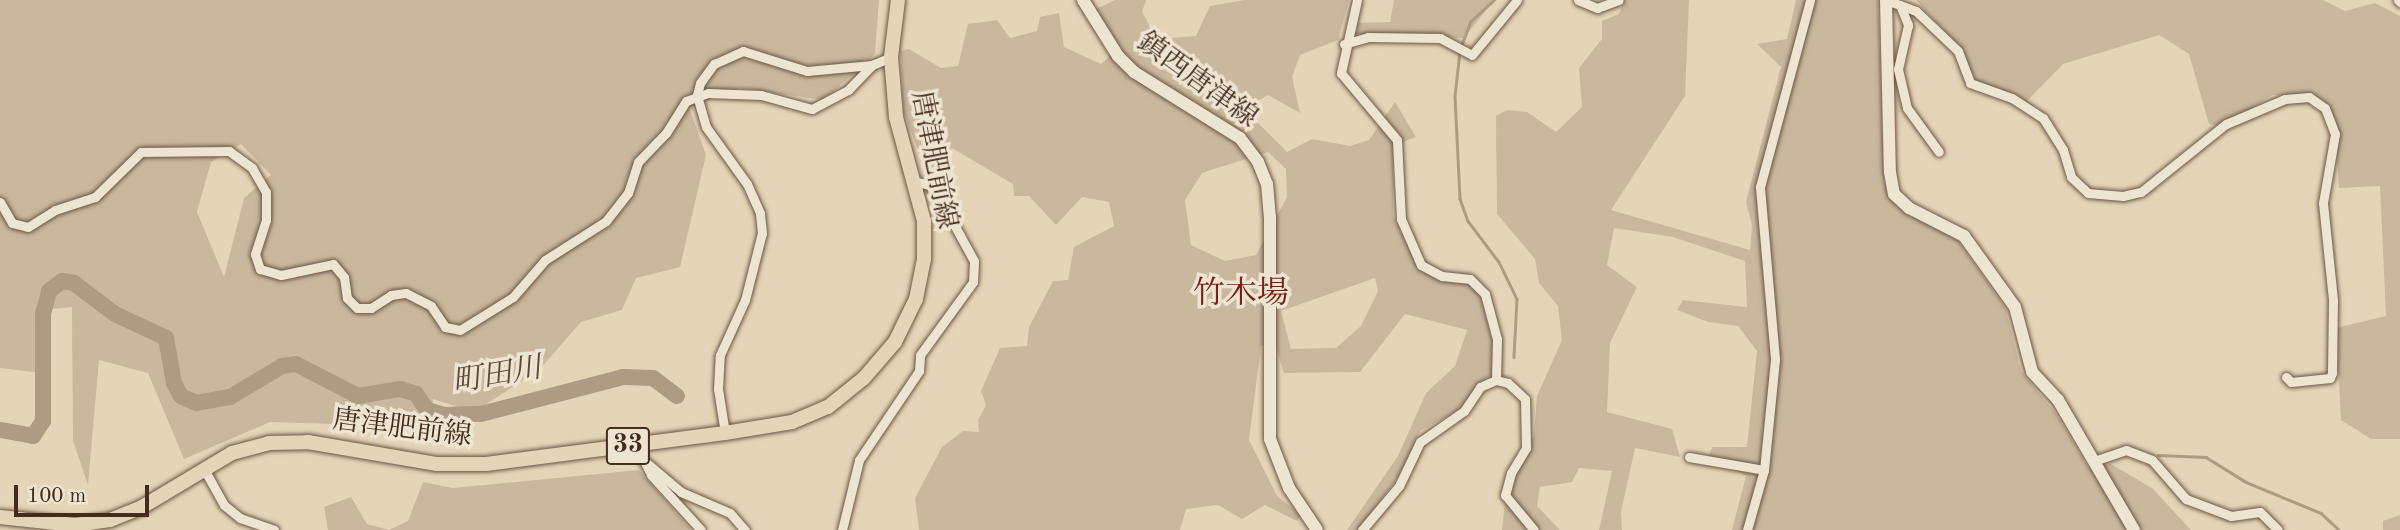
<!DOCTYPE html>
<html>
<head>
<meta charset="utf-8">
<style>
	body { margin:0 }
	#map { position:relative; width:2400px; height:530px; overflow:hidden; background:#e4d5b8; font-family:"Old Standard TT","Noto Serif JP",serif }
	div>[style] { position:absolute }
	.green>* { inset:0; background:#c9b89e }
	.stream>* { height:2.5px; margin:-1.25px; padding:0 1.25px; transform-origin:1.25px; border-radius:1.25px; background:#ae9b84 }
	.river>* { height:16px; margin:-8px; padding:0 8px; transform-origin:8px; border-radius:8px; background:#ae9b84 }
	.roads { filter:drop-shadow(0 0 2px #6c5644) drop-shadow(0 0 2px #6c5644) }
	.street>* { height:9px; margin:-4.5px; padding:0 4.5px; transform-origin:4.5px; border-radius:4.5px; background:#ede4d1 }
	.secondary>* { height:12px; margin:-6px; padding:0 6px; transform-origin:6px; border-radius:6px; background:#ede4d1 }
	.primary>* { height:14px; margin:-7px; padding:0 7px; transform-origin:7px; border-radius:7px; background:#e4d5b8 }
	span { translate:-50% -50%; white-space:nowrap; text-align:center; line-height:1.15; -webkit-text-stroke:7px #ede4d1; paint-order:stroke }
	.shield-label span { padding:2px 5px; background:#ede4d1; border:2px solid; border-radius:5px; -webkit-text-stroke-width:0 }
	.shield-label { font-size:26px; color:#442b1e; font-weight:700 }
	.street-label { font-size:28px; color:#442b1e }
	.water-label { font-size:30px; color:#5e4738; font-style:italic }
	.quarter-label { font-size:32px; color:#7a1f14 }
	.scale { position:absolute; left:14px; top:485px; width:135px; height:32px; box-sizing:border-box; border:4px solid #442b1e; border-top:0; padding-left:9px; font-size:21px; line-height:24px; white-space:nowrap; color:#442b1e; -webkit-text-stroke:5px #ede4d1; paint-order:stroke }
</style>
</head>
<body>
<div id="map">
	<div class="green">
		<i style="clip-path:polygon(evenodd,0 0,879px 0,875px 54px,824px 100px,740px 88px,689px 107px,706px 155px,680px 267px,636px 278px,622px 310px,581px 322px,539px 370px,474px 412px,433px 399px,429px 427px,270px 422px,184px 459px,148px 373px,99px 360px,88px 485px,73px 441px,72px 307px,42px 310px,43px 373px,0 368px,0 0,241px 144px,271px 175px,244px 198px,224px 277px,197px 212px,211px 162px,241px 144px)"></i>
		<i style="clip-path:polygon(evenodd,1115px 0,1146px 0,1142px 12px,1157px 39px,1196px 36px,1210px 6px,1245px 0,1349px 0,1338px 40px,1300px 55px,1292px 77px,1300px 113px,1268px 95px,1244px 109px,1287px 152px,1312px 139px,1350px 146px,1369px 140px,1395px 102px,1416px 137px,1393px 146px,1393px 216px,1420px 270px,1438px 280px,1463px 281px,1479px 291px,1493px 342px,1492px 374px,1477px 384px,1462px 408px,1420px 431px,1398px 477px,1358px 530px,1347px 530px,1398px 456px,1426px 393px,1455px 366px,1467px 330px,1405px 314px,1360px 372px,1284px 373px,1275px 345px,1261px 346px,1249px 440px,1277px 496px,1301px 515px,1297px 521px,1265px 505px,1242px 519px,1218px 505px,1186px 509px,1180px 530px,919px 530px,915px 498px,942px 447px,963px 431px,979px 432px,978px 420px,986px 405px,981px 391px,1000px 348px,1027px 346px,1029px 327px,1053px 281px,1068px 280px,1074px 247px,1114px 226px,1109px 202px,1082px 197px,1056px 225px,1029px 196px,1014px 196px,1013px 184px,952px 148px,936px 170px,922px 161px,904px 113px,900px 51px,909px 49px,941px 68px,958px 66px,968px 24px,997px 20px,1010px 38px,1037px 31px,1040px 17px,1059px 13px,1064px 47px,1101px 64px,1115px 52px,1094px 10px,1115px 0,1268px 152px,1286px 169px,1287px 197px,1256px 255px,1225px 261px,1191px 245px,1185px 200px,1202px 173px,1268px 152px,1115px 0,1375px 278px,1378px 291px,1361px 326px,1336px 348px,1291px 349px,1281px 311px,1375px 278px)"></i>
		<i style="clip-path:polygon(1394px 0,1494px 0,1464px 38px,1356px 34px,1358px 23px,1390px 22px)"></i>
		<i style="clip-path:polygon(1624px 0,1689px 0,1685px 96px,1611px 210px,1750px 250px,1752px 226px,1746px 202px,1781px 67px,1757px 44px,1787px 39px,1796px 0,1878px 0,1884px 181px,1901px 208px,1952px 232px,2005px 307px,2021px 371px,2057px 415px,2088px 467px,2111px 464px,2152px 488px,2191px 530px,1732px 530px,1746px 476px,1709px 456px,1712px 447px,1747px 447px,1757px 351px,1738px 326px,1708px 322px,1677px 310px,1683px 300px,1747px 307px,1745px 261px,1673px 237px,1614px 228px,1607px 265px,1637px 287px,1610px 343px,1607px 412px,1672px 429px,1680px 457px,1635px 448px,1621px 512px,1622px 530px,1599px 530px,1612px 471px,1579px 468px,1572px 482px,1540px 487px,1537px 506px,1560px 530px,1502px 530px,1508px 476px,1534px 435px,1537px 396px,1562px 340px,1558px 306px,1539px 283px,1535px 259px,1497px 214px,1496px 116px,1507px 110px,1527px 112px,1556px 132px,1582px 107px,1579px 68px,1602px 39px,1602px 21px,1619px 14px)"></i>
		<i style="clip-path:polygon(1916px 0,2323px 0,2345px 11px,2375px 3px,2400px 16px,2400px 439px,2371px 439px,2341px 420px,2336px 328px,2386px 316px,2380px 186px,2339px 188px,2334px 123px,2311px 95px,2272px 95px,2222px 127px,2209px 124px,2189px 54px,2159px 35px,2063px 64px,2027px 101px,1971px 89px,1962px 50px)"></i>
		<i style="clip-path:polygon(639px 470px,691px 530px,328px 530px,324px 507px,351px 497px,367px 524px,389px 530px,408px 521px,423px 482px,453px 488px)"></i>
		<i style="clip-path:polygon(2400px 515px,2400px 530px,2383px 530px,2383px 521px)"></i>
	</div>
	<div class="stream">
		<i style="left:1461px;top:46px;width:26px;rotate:-69deg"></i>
		<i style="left:1470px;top:22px;width:33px;rotate:-43deg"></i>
		<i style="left:1460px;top:52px;width:44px;rotate:96.5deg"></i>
		<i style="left:1455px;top:96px;width:103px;rotate:87.2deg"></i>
		<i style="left:1460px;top:199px;width:23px;rotate:70deg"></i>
		<i style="left:1468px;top:221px;width:51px;rotate:52.9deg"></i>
		<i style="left:1499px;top:262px;width:41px;rotate:64.1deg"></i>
		<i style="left:1517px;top:299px;width:58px;rotate:93deg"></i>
		<i style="left:2158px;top:455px;width:48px;rotate:2.4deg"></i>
		<i style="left:2206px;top:457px;width:47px;rotate:32deg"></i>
		<i style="left:2246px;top:482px;width:81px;rotate:22.5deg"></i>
		<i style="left:2321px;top:513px;width:25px;rotate:43deg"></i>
	</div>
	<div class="river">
		<i style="left:0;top:430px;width:34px;rotate:10deg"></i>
		<i style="left:33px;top:436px;width:18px;rotate:-56deg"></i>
		<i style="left:43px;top:421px;width:107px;rotate:-90deg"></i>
		<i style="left:43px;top:314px;width:24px;rotate:-75deg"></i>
		<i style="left:49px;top:291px;width:16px;rotate:-38deg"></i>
		<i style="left:62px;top:281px;width:12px;rotate:9deg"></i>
		<i style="left:74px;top:283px;width:51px;rotate:37.1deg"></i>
		<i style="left:115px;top:314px;width:56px;rotate:25.2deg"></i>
		<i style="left:166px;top:338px;width:46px;rotate:79.9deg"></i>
		<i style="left:174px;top:383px;width:15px;rotate:62deg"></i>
		<i style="left:181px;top:396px;width:17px;rotate:25deg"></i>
		<i style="left:196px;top:403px;width:35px;rotate:-10deg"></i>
		<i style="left:230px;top:397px;width:61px;rotate:-30.8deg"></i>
		<i style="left:282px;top:366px;width:14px;rotate:-8deg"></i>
		<i style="left:296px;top:364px;width:70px;rotate:27.3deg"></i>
		<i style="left:358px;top:396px;width:43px;rotate:-9.5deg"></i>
		<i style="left:400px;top:389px;width:17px;rotate:17deg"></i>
		<i style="left:416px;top:394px;width:19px;rotate:55deg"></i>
		<i style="left:427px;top:410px;width:19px;rotate:16deg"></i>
		<i style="left:445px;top:415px;width:36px;rotate:-2deg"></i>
		<i style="left:481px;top:414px;width:147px;rotate:-14.6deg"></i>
		<i style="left:623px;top:377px;width:30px;rotate:2deg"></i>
		<i style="left:653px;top:378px;width:30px;rotate:37deg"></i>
	</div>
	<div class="roads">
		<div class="street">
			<i style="left:1357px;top:0;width:75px;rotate:102.4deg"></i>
			<i style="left:1341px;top:73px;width:87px;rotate:50.1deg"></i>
			<i style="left:1397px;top:140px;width:79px;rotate:87.1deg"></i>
			<i style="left:1401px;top:219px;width:50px;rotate:66.5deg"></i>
			<i style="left:1421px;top:265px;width:24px;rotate:28deg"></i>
			<i style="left:1442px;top:276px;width:28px;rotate:6deg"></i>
			<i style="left:1470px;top:279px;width:21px;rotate:45deg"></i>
			<i style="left:1485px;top:294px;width:47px;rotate:75.1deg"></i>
			<i style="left:1497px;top:339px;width:41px;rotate:91.4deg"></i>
			<i style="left:1578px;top:0;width:21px;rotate:23deg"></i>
			<i style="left:1597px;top:8px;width:23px;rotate:-20deg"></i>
			<i style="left:1886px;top:0;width:32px;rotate:20deg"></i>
			<i style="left:1916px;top:11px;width:58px;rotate:43.6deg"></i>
			<i style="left:1958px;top:51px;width:34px;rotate:69deg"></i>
			<i style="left:1970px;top:83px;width:45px;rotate:19.7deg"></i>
			<i style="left:2012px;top:98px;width:37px;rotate:33deg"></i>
			<i style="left:2043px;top:118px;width:38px;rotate:58deg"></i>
			<i style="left:2063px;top:150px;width:28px;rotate:73deg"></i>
			<i style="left:2071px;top:177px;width:23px;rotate:43deg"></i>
			<i style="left:2088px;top:193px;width:35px;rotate:5deg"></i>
			<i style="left:2123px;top:196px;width:18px;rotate:-13deg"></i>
			<i style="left:2141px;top:192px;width:109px;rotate:-38.7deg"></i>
			<i style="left:2226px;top:124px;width:64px;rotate:-23deg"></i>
			<i style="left:2285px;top:99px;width:24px;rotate:-5deg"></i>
			<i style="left:2309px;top:97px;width:19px;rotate:35deg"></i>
			<i style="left:2325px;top:108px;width:28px;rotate:69deg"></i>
			<i style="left:2335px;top:134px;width:70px;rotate:99.9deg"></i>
			<i style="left:2323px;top:203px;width:98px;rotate:84.1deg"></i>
			<i style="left:2333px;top:300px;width:73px;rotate:90.8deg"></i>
			<i style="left:2332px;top:373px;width:5px;rotate:112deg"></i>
			<i style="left:2330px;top:378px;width:39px;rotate:174deg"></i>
			<i style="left:2291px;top:382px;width:7px;rotate:-135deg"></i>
			<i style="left:2398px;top:0;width:3px;rotate:45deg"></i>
			<i style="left:1900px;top:5px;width:22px;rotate:68deg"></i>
			<i style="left:1908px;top:25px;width:45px;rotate:102.8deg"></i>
			<i style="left:1898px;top:69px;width:40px;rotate:77deg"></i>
			<i style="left:1907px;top:108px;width:54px;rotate:54deg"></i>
			<i style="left:1344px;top:44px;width:25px;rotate:-16deg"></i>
			<i style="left:1368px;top:37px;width:72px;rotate:0.8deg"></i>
			<i style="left:1440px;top:38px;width:36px;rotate:28deg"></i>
			<i style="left:1472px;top:55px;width:71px;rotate:-50.7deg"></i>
			<i style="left:0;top:202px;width:24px;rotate:60deg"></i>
			<i style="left:12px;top:223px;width:16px;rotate:14deg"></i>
			<i style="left:28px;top:227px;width:32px;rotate:-32deg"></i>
			<i style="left:55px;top:210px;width:42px;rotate:-18deg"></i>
			<i style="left:95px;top:197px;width:64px;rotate:-44.4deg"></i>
			<i style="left:141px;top:152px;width:88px;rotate:-0.7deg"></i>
			<i style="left:229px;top:151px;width:29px;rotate:36deg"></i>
			<i style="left:252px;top:168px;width:28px;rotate:60deg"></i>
			<i style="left:266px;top:192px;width:28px;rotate:90deg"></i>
			<i style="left:266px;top:220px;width:36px;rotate:108deg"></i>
			<i style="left:255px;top:254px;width:16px;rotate:72deg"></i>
			<i style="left:260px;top:269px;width:22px;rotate:16deg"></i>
			<i style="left:281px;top:275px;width:53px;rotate:-11.9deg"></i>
			<i style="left:333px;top:264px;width:17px;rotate:50deg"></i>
			<i style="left:344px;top:277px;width:21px;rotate:82deg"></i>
			<i style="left:347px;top:298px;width:14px;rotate:45deg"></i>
			<i style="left:357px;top:308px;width:14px"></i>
			<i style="left:371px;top:308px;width:24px;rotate:-33deg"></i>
			<i style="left:391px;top:295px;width:15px;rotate:-8deg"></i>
			<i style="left:406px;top:293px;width:28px;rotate:27deg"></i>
			<i style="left:431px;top:306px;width:25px;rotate:56deg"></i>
			<i style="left:445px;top:327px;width:15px;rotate:11deg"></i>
			<i style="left:460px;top:330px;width:62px;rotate:-31.9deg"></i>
			<i style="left:513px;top:297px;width:49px;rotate:-49.1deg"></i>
			<i style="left:545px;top:260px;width:72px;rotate:-32.6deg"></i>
			<i style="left:606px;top:221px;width:36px;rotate:-52deg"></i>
			<i style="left:628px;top:193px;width:33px;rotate:-72deg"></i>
			<i style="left:638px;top:162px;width:40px;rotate:-46deg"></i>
			<i style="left:666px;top:133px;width:38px;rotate:-58deg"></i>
			<i style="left:686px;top:101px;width:23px;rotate:-20deg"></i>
			<i style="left:708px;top:93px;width:53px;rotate:2.2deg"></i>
			<i style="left:761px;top:95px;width:53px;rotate:15.4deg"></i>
			<i style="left:812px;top:109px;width:41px;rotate:-27.8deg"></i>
			<i style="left:848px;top:90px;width:35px;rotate:-46deg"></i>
			<i style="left:725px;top:433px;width:45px;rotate:-99deg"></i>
			<i style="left:718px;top:389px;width:34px;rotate:-87deg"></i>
			<i style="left:720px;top:355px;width:60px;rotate:-65.6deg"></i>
			<i style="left:745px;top:300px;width:69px;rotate:-75.8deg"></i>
			<i style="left:762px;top:233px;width:20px;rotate:-96deg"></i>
			<i style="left:760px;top:213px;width:32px;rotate:-114deg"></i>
			<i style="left:747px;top:184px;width:70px;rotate:-125.7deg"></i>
			<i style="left:706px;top:127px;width:33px;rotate:-106deg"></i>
			<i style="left:697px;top:95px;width:12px;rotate:-76deg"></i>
			<i style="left:700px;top:83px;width:24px;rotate:-54deg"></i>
			<i style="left:714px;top:64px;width:32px;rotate:-24deg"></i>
			<i style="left:743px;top:51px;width:67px;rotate:17.4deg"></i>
			<i style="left:807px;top:71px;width:65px;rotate:-5.3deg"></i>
			<i style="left:872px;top:65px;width:21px;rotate:-23deg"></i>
			<i style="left:636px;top:445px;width:34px;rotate:63deg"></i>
			<i style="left:651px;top:475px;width:74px;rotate:47.7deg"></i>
			<i style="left:1689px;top:457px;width:76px;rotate:9.8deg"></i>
			<i style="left:642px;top:459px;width:51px;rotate:40.2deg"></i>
			<i style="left:681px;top:492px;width:53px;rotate:23.2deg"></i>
			<i style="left:730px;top:513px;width:23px;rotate:49deg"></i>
			<i style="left:2094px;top:461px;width:34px;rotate:-19deg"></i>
			<i style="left:2126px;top:450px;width:28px;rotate:21deg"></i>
			<i style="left:2152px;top:460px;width:52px;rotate:48.9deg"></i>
			<i style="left:2186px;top:499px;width:48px;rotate:20.7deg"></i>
			<i style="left:2231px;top:516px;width:29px;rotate:-8deg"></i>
			<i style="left:2260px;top:512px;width:25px;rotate:45deg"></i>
			<i style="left:204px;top:469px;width:41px;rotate:60.9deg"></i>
			<i style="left:224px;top:505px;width:21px;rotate:39deg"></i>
			<i style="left:240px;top:518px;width:36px;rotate:19deg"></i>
			<i style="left:842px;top:530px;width:72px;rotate:-76.3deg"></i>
			<i style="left:859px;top:460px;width:107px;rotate:-56deg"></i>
			<i style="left:919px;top:371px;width:16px;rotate:-86deg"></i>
			<i style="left:920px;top:355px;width:90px;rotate:-54deg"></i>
			<i style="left:973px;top:282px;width:21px;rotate:-87deg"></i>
			<i style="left:974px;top:261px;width:60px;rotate:-118.7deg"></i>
			<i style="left:945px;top:208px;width:27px;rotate:-123deg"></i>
			<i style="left:930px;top:185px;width:17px;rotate:-167deg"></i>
			<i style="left:1362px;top:530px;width:57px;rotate:-49.9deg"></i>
			<i style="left:1399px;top:486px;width:49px;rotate:-64.5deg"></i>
			<i style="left:1420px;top:442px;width:54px;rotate:-35.2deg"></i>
			<i style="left:1464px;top:411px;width:29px;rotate:-56deg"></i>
			<i style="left:1480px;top:387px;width:17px;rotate:-24deg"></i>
			<i style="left:1496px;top:380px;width:12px;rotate:14deg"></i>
			<i style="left:1508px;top:383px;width:23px;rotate:43deg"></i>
			<i style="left:1525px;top:399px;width:49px;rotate:88.8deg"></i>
			<i style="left:1526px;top:448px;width:29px;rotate:121deg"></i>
			<i style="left:1511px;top:473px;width:23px;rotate:105deg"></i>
			<i style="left:1505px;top:495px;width:45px;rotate:50.4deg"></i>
			<i style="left:1747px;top:530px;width:62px;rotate:-74.2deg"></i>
			<i style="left:1764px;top:470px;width:112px;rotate:-84.3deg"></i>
			<i style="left:1775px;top:359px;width:173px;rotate:-95deg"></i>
			<i style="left:1760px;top:187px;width:194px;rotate:-75deg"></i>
		</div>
		<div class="secondary">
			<i style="left:1083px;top:0;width:66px;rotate:58deg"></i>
			<i style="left:1118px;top:56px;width:23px;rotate:45deg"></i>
			<i style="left:1134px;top:72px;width:125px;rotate:31.9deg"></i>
			<i style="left:1240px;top:138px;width:30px;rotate:53deg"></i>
			<i style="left:1258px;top:162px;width:24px;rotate:68deg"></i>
			<i style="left:1267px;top:184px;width:33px;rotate:85deg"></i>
			<i style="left:1270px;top:217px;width:222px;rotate:90deg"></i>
			<i style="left:1270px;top:439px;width:53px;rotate:68.8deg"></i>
			<i style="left:1289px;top:488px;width:50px;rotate:56.3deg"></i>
			<i style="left:1886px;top:0;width:172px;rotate:88.7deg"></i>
			<i style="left:1890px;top:172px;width:22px;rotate:80deg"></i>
			<i style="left:1894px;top:194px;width:21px;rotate:43deg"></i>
			<i style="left:1909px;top:208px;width:62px;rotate:27deg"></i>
			<i style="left:1964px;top:236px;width:87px;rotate:54.3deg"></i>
			<i style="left:2015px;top:307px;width:67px;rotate:75.3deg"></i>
			<i style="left:2032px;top:372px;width:38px;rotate:47deg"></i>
			<i style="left:2058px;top:400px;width:151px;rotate:59.7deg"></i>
		</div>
		<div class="primary">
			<i style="left:0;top:517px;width:75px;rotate:6.1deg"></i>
			<i style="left:75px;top:525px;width:35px;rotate:-8deg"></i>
			<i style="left:110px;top:520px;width:35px;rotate:-22deg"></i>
			<i style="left:142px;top:507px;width:105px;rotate:-31deg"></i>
			<i style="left:232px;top:453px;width:38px;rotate:-15deg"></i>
			<i style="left:269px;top:443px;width:39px;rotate:-1deg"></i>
			<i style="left:308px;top:442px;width:131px;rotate:9.7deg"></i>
			<i style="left:437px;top:464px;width:49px"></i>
			<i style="left:486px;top:464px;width:241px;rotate:-7.4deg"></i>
			<i style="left:725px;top:433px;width:68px;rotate:-9.3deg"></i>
			<i style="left:792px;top:422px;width:39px;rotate:-23deg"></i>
			<i style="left:828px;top:407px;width:46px;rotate:-38.9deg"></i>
			<i style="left:864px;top:378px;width:48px;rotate:-49.3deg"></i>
			<i style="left:895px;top:342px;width:48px;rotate:-64deg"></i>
			<i style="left:916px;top:299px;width:41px;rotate:-78.7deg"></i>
			<i style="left:924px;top:259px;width:38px;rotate:-90deg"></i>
			<i style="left:924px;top:221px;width:108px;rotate:-105.1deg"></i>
			<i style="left:896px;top:117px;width:60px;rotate:-94.8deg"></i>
			<i style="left:891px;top:57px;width:57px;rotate:-83deg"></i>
		</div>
	</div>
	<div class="shield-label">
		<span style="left:628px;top:446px">33</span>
	</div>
	<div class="street-label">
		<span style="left:1197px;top:81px;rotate:36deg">鎮西唐津線</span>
		<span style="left:933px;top:160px;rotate:79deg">唐津肥前線</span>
		<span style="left:402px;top:429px;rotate:7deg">唐津肥前線</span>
	</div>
	<div class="water-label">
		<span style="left:497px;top:376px;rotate:-10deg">町田川</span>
	</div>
	<div class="quarter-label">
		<span style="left:1241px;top:295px">竹木場</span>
	</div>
	<div class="scale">100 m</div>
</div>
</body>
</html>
